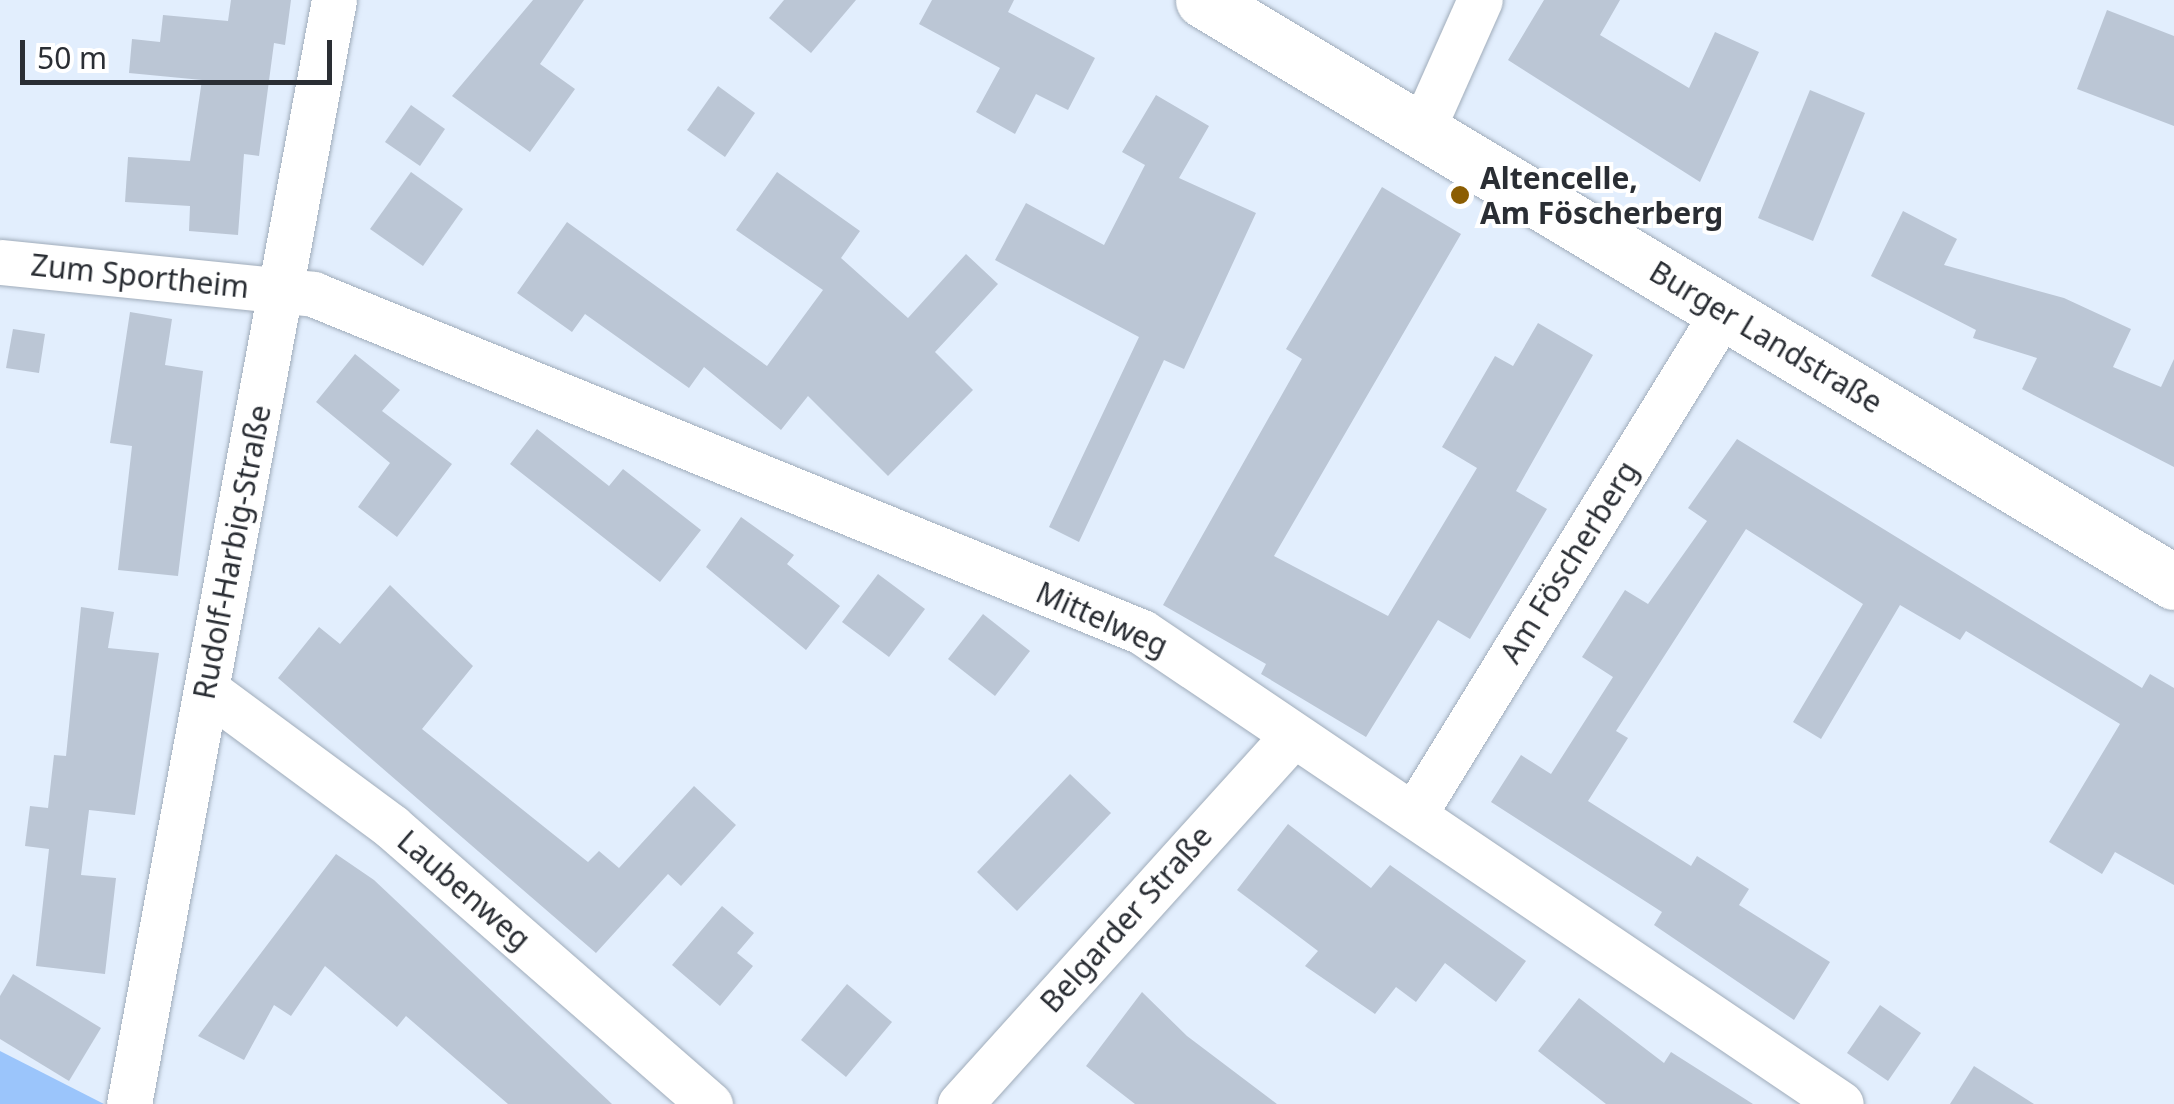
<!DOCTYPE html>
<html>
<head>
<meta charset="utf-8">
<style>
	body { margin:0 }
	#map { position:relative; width:2174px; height:1104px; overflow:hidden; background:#e2eefd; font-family:"Noto Sans",sans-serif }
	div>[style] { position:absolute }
	.green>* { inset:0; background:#9bc5fb }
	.building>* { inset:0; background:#bbc6d5 }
	.roads { filter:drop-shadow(0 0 2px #a0acba) drop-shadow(0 0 2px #a0acba) }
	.minor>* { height:45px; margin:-22.5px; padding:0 22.5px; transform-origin:22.5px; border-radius:22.5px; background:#fff }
	.tertiary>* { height:55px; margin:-27.5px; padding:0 27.5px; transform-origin:27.5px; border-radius:27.5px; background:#fff }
	.dots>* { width:28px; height:28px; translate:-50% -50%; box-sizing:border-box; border:5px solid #fff; border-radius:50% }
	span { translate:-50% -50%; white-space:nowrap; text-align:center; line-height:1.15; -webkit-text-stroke:8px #fff; paint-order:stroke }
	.poi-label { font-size:30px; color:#2a2e34; font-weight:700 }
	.left { translate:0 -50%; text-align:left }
	.street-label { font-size:30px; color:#2a2e34 }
	.scale { position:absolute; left:20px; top:40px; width:312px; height:45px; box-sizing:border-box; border:5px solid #2a2e34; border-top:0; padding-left:12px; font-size:30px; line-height:35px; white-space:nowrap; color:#2a2e34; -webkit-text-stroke:8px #fff; paint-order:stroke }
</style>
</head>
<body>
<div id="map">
	<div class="green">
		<i style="clip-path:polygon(0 1051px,104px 1104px,0 1104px)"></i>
	</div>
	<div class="building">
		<i style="clip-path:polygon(231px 0,291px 0,285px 45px,274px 43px,259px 156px,244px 154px,238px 235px,189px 231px,190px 206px,125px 202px,128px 157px,190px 161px,202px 80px,129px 73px,132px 39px,160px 42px,163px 15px,228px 21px)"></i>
		<i style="clip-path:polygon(533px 0,584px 0,540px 64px,575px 89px,530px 152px,452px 96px)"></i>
		<i style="clip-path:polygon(784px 0,856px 0,811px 53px,769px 18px)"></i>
		<i style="clip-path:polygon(932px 0,1014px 0,1008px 12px,1095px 58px,1068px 110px,1036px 94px,1015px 134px,976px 112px,1000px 68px,919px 24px)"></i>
		<i style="clip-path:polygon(1544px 0,1620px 0,1600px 35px,1689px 88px,1715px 32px,1759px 52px,1700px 182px,1508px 60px)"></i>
		<i style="clip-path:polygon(2107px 10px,2174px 36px,2174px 126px,2077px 89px)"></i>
		<i style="clip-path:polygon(718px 86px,755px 113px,725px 157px,687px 130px)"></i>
		<i style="clip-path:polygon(1810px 90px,1865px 113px,1813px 241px,1758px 218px)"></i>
		<i style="clip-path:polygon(1156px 95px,1209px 126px,1179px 178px,1256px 213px,1184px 369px,1164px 360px,1079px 542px,1049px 527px,1139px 337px,995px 260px,1026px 203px,1104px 245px,1145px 165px,1122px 152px)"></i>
		<i style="clip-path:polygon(411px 105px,445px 129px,420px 166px,385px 142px)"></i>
		<i style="clip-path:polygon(411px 172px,463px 209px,423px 266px,370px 229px)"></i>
		<i style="clip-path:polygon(777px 172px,860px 231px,841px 258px,908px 318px,966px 254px,998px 284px,935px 352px,973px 390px,888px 476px,808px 396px,781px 430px,704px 367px,689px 388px,585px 314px,572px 332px,517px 293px,567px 222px,767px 366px,823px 290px,736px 230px)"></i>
		<i style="clip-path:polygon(1382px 187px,1461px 234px,1274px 556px,1388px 616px,1477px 468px,1442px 447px,1495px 356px,1513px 366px,1538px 323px,1593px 355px,1516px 491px,1547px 509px,1470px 639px,1438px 620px,1366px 737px,1261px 674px,1266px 664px,1163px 605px,1302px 359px,1286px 349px)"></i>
		<i style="clip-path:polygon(1903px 211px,1957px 239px,1944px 265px,2064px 298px,2131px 329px,2113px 367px,2161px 387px,2174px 359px,2174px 467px,2022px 389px,2037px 358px,1973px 338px,1976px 330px,1871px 276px)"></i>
		<i style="clip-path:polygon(130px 312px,172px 319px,165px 365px,203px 371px,178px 576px,118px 570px,132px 446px,110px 443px)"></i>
		<i style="clip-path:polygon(13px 329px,45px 334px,39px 373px,6px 368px)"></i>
		<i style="clip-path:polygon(355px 354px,400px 390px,382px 411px,452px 464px,397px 537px,358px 507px,390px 463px,316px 402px)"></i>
		<i style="clip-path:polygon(537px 429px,609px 486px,623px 469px,701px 530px,660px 582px,510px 464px)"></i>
		<i style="clip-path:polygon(1737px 439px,2142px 688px,2150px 674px,2174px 688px,2174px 885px,2115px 852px,2102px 874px,2049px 842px,2120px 724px,1966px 631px,1960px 640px,1900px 605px,1821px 739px,1793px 722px,1863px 604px,1746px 529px,1616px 731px,1628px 738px,1588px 801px,1691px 866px,1697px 856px,1749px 889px,1739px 905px,1830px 962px,1794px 1020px,1654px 925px,1662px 912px,1491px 802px,1521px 755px,1551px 774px,1613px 677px,1582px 657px,1625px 590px,1648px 604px,1707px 521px,1688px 508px)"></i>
		<i style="clip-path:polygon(741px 517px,794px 555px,787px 564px,840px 606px,806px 650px,706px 567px)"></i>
		<i style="clip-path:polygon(878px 574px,925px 609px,889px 657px,842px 622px)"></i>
		<i style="clip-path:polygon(390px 585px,473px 666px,422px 729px,588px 862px,599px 851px,619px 868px,694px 786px,736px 825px,681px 886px,668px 874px,596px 953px,278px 678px,319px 627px,340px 644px)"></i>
		<i style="clip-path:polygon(81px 607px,114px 612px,108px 648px,159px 653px,135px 815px,89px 810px,81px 875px,116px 878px,105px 974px,36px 966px,49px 849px,25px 846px,30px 806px,48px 808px,54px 755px,66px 756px)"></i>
		<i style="clip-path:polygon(983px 614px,1030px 651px,995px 696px,948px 659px)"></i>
		<i style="clip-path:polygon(1070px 774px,1111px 813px,1017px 911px,977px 872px)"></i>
		<i style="clip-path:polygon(1288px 824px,1371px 888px,1390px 865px,1526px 961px,1496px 1002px,1445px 963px,1416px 1002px,1396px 987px,1375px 1014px,1305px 966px,1318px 951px,1237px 890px)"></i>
		<i style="clip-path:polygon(336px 854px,374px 880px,612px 1104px,508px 1104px,406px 1016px,397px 1027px,325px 966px,291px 1016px,274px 1005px,244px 1060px,198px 1036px)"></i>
		<i style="clip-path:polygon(722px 906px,754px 933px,737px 953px,753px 966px,720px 1006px,672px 965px)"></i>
		<i style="clip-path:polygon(13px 974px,101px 1028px,69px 1081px,0 1039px,0 996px)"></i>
		<i style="clip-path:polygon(847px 984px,892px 1022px,846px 1077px,801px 1040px)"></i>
		<i style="clip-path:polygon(1142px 992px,1187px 1036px,1277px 1104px,1135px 1104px,1086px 1066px)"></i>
		<i style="clip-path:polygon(1579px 998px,1664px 1063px,1671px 1052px,1753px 1104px,1606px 1104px,1538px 1051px)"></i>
		<i style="clip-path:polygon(1880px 1005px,1921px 1033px,1888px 1081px,1847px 1053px)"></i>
		<i style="clip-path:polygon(1974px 1066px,2034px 1104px,1950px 1104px)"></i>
	</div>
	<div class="roads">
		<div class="minor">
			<i style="left:1422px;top:130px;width:142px;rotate:-66deg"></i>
			<i style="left:0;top:262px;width:315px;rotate:5.8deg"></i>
			<i style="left:313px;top:294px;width:895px;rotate:22.18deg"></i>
			<i style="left:1142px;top:632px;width:843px;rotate:34.03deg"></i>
			<i style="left:207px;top:690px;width:230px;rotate:36.5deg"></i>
			<i style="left:392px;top:827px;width:422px;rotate:41.1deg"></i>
			<i style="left:1416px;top:811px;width:586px;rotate:-58.4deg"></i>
			<i style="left:129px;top:1104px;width:1123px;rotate:-79.48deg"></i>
			<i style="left:960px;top:1104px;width:497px;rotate:-47.9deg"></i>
		</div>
		<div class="tertiary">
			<i style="left:1203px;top:0;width:1132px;rotate:30.94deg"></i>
		</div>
	</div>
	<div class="dots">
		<i style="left:1460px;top:195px;background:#8b5d02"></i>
	</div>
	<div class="poi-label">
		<span class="left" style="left:1480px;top:195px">Altencelle,<br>Am Föscherberg</span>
	</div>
	<div class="street-label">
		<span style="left:140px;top:276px;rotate:6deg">Zum Sportheim</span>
		<span style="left:1766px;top:337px;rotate:31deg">Burger Landstraße</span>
		<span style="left:232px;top:552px;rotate:-79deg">Rudolf-Harbig-Straße</span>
		<span style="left:1569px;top:562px;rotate:-58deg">Am Föscherberg</span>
		<span style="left:1102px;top:619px;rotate:24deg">Mittelweg</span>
		<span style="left:464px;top:890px;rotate:41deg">Laubenweg</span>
		<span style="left:1126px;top:919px;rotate:-48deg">Belgarder Straße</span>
	</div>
	<div class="scale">50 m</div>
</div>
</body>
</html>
